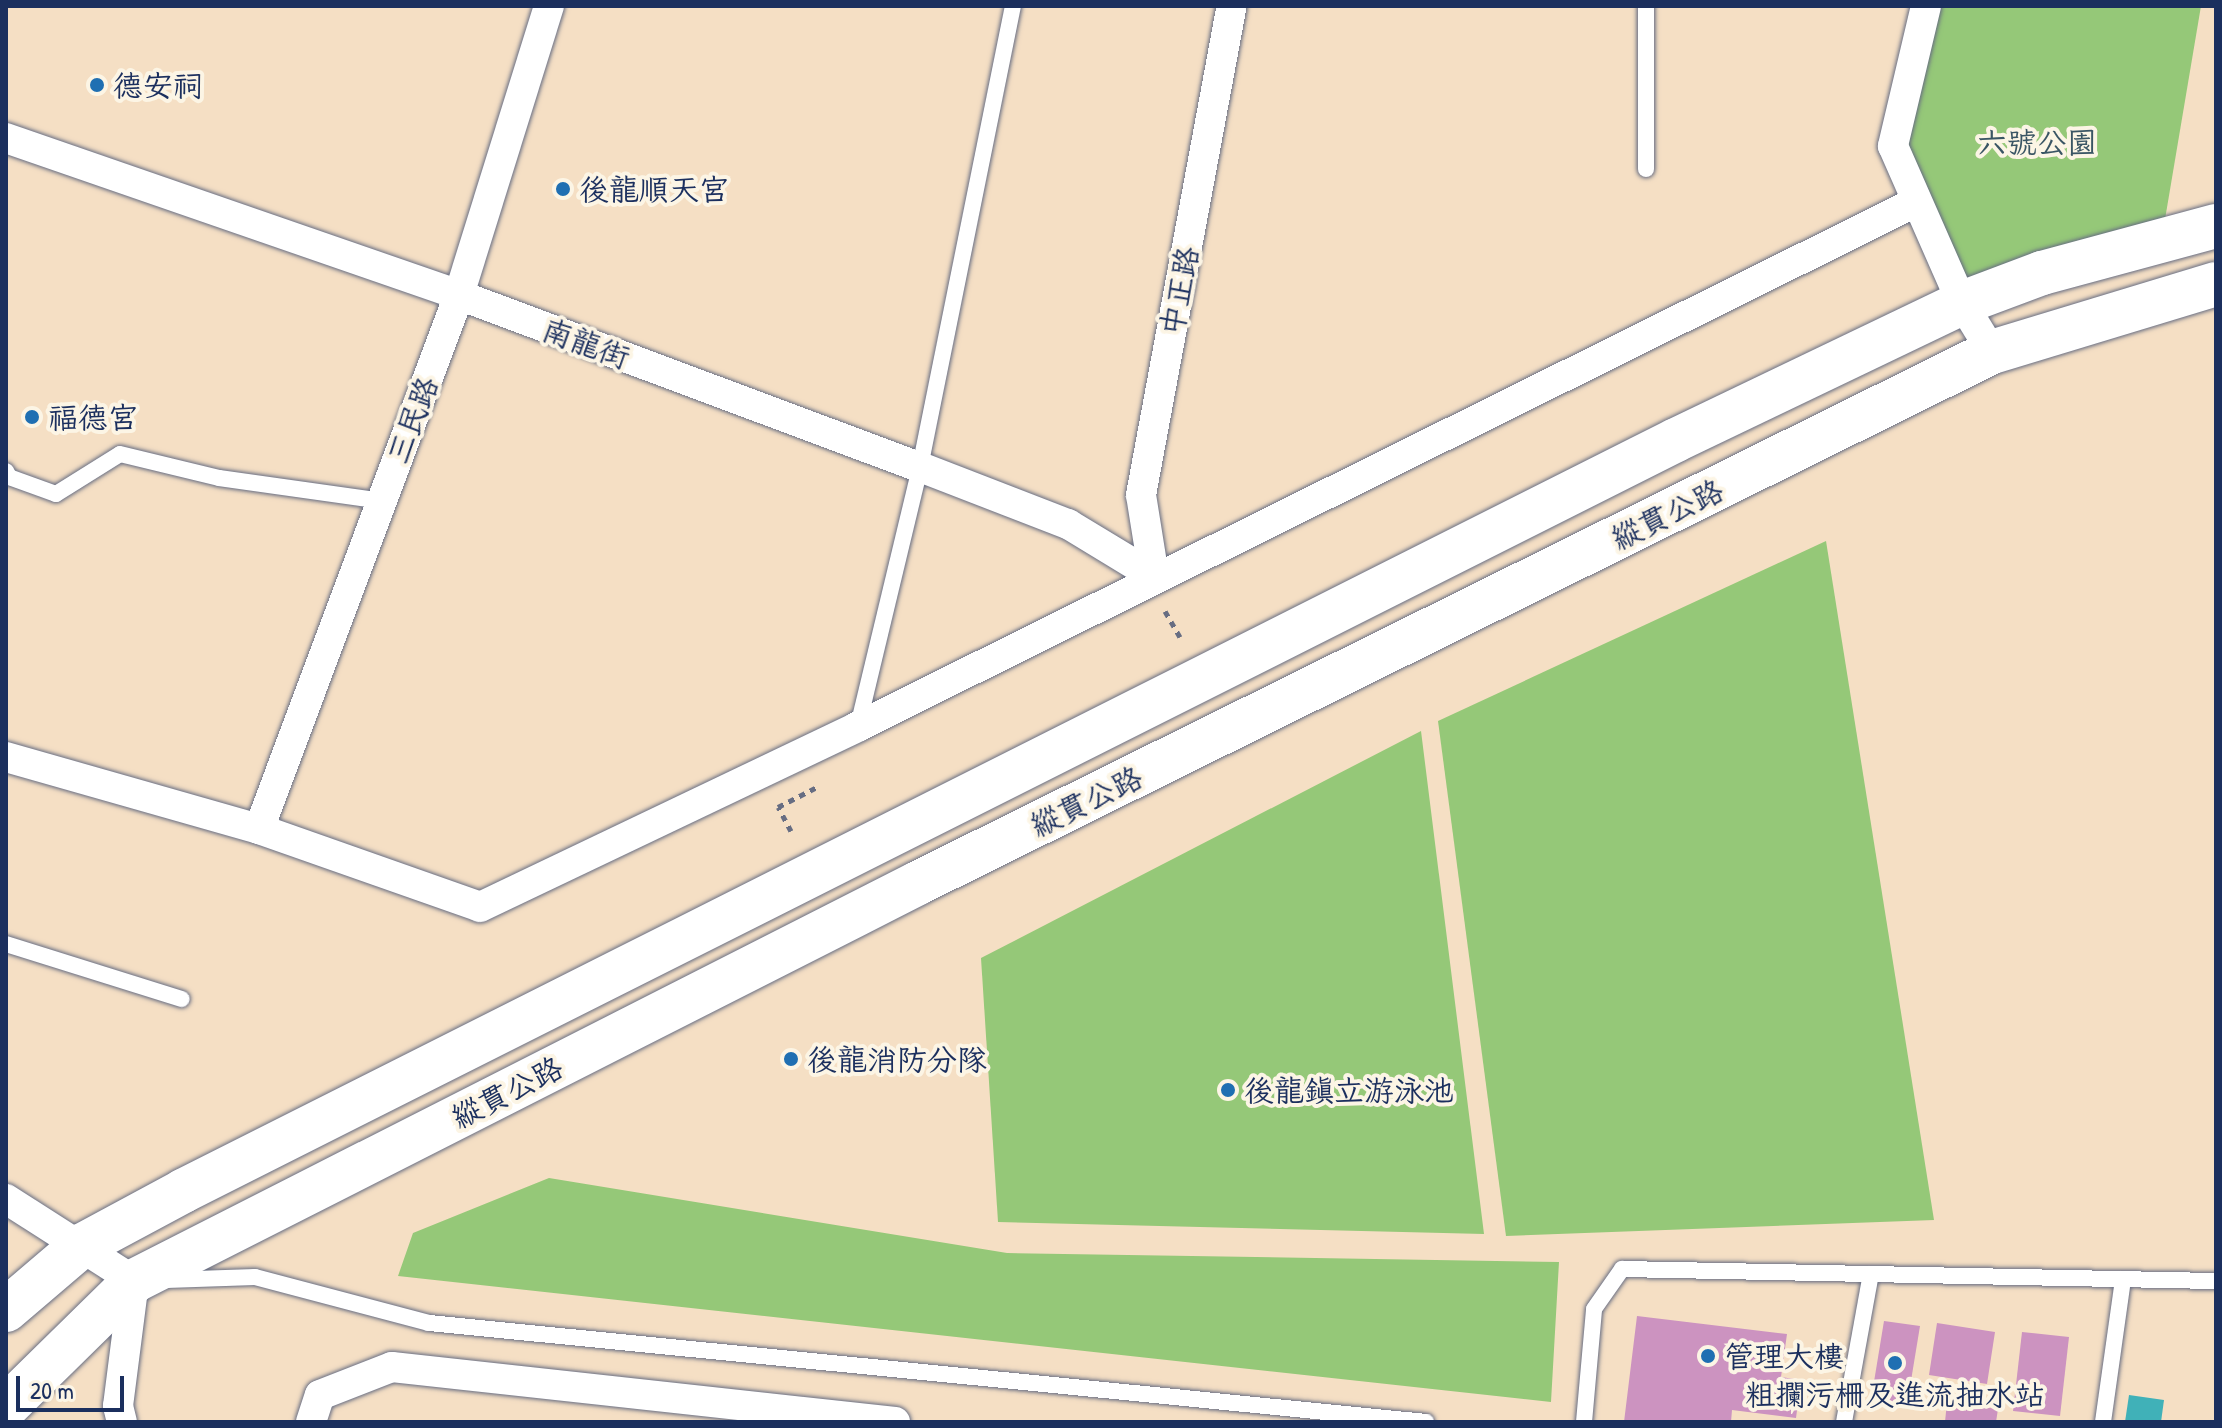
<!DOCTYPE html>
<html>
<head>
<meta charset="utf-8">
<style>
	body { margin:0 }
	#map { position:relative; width:2222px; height:1428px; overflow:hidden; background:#f5dfc4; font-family:"Patrick Hand","LXGW WenKai TC",sans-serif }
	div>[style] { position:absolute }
	.green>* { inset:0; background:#95c878 }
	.water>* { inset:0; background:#40b1b8 }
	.building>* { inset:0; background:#cc93c0 }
	.path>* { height:5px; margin-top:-2.5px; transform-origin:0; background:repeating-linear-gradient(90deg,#676d82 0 6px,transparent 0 12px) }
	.roads { filter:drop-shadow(0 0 2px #676d82) drop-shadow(0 0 2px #676d82) }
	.service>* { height:16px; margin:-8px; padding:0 8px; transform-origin:8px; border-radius:8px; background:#fff }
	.minor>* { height:30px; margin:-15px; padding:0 15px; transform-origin:15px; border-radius:15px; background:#fff }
	.primary>* { height:44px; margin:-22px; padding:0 22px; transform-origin:22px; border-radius:22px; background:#fff }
	.dots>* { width:22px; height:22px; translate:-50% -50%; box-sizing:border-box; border:4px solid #fcf5e5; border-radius:50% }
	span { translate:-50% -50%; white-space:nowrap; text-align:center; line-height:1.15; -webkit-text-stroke:8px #fcf5e5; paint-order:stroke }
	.poi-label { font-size:30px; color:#1b2f5e }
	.left { translate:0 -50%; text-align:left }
	.park-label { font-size:30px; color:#3a5564 }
	.street-label { font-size:30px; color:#1b2f5e }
	.frame { position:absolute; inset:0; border:8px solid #1b2f5e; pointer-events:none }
	.scale { position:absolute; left:16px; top:1376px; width:108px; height:36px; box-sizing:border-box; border:4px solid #1b2f5e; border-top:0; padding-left:10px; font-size:24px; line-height:28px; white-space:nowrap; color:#1b2f5e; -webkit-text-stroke:6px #fcf5e5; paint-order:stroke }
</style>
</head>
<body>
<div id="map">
	<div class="green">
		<i style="clip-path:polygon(1926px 6px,2201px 6px,2161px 243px,1962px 303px,1894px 149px)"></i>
		<i style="clip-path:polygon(1826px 541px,1934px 1220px,1506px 1236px,1438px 721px)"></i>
		<i style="clip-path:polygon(1421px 731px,1484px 1234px,998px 1222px,981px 958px)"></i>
		<i style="clip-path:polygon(549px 1178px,1007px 1253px,1559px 1262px,1551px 1402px,398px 1276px,413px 1233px)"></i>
	</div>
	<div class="water">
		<i style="clip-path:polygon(2129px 1395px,2164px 1400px,2161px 1422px,2125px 1422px)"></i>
	</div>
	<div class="building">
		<i style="clip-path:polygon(1637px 1316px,1787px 1334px,1781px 1377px,1801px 1380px,1796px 1418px,1732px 1410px,1731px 1422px,1624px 1422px)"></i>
		<i style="clip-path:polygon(1884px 1321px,1920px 1326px,1907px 1405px,1871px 1400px)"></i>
		<i style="clip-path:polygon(1937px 1323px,1995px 1332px,1987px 1384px,1929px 1375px)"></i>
		<i style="clip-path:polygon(2022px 1332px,2069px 1337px,2060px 1416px,2013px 1411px)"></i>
		<i style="clip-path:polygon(1947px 1402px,1998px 1409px,1996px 1422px,1945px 1422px)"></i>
	</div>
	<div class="path">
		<i style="left:1165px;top:611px;width:30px;rotate:60deg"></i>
		<i style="left:791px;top:831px;width:27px;rotate:-118deg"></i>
		<i style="left:778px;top:807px;width:46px;rotate:-27.1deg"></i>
	</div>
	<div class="roads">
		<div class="service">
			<i style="left:1646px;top:6px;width:163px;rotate:90deg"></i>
			<i style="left:6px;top:471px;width:7px;rotate:63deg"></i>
			<i style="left:9px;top:477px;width:50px;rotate:19.9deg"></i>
			<i style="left:56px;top:494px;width:75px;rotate:-32deg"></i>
			<i style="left:120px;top:454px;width:102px;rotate:13.6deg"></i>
			<i style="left:219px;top:478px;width:165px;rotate:8deg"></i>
			<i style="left:858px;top:726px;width:266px;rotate:-76.5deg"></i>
			<i style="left:920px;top:467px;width:470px;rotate:-78.6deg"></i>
			<i style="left:6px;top:944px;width:184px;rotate:17.4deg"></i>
			<i style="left:166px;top:1280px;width:89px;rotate:-1.9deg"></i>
			<i style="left:255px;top:1277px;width:180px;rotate:14.8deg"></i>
			<i style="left:429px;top:1323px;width:1002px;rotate:5.67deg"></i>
			<i style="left:1584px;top:1422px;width:113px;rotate:-84.9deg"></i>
			<i style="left:1594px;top:1309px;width:49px;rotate:-55deg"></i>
			<i style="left:1622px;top:1269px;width:594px;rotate:1.16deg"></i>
			<i style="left:1844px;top:1422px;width:150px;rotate:-79.7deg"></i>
			<i style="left:2103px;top:1422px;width:144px;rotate:-82deg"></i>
		</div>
		<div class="minor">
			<i style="left:1926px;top:6px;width:144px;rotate:103.3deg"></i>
			<i style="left:1893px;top:146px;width:171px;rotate:66.3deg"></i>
			<i style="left:1962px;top:303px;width:57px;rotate:58.5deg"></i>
			<i style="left:6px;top:138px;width:479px;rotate:19.1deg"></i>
			<i style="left:459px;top:295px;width:492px;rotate:20.5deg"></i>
			<i style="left:920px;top:467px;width:159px;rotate:21.1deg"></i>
			<i style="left:1068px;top:524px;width:100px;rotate:31.2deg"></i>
			<i style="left:1154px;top:576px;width:82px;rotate:-99.1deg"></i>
			<i style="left:1141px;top:495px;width:497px;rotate:-79.5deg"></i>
			<i style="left:6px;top:757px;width:263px;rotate:15.9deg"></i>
			<i style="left:259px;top:829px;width:234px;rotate:19.4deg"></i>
			<i style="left:480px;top:907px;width:418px;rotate:-25.5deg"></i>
			<i style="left:857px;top:727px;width:1182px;rotate:-26.37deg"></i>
			<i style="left:259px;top:829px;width:570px;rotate:-69.47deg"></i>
			<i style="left:459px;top:295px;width:303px;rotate:-72.7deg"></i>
			<i style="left:6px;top:1199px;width:152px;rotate:32.6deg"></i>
			<i style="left:134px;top:1281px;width:126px;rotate:97.3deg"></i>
			<i style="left:118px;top:1406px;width:16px;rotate:76deg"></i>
			<i style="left:311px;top:1422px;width:28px;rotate:-72deg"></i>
			<i style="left:320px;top:1395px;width:77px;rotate:-21.3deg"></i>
			<i style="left:392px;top:1367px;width:506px;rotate:6.24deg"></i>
		</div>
		<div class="primary">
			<i style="left:6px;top:1310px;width:99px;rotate:-40.5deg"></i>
			<i style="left:81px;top:1246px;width:116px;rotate:-28.3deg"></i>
			<i style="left:183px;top:1191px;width:1671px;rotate:-26.7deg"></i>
			<i style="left:1676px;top:440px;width:317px;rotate:-25.6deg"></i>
			<i style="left:1962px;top:303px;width:85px;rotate:-20.6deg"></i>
			<i style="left:2042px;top:273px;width:180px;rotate:-15.1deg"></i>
			<i style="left:6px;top:1407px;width:180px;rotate:-44.5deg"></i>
			<i style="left:134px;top:1281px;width:879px;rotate:-26.91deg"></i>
			<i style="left:918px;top:883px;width:1198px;rotate:-26.31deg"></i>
			<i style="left:1992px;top:352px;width:234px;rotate:-16.9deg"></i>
		</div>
	</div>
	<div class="dots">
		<i style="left:97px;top:85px;background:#1f6fb2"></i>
		<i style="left:563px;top:189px;background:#1f6fb2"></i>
		<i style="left:32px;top:417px;background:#1f6fb2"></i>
		<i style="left:791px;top:1059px;background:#1f6fb2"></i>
		<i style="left:1228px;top:1090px;background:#1f6fb2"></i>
		<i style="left:1708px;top:1356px;background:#1f6fb2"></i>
		<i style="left:1895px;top:1363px;background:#1f6fb2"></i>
	</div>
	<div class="poi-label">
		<span class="left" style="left:113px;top:85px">德安祠</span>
		<span class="left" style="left:579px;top:189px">後龍順天宮</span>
		<span class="left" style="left:48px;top:417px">福德宮</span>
		<span class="left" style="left:807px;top:1059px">後龍消防分隊</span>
		<span class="left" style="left:1244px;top:1090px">後龍鎮立游泳池</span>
		<span class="left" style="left:1724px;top:1356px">管理大樓</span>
		<span style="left:1895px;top:1394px">粗攔污柵及進流抽水站</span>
	</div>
	<div class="park-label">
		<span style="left:2037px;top:142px">六號公園</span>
	</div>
	<div class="street-label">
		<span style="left:1179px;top:291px;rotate:-79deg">中正路</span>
		<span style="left:586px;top:343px;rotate:20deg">南龍街</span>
		<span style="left:412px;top:420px;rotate:-69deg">三民路</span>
		<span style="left:1667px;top:514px;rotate:-26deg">縱貫公路</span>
		<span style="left:1086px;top:801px;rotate:-26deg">縱貫公路</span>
		<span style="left:507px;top:1092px;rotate:-27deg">縱貫公路</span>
	</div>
	<div class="frame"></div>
	<div class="scale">20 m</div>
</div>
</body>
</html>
